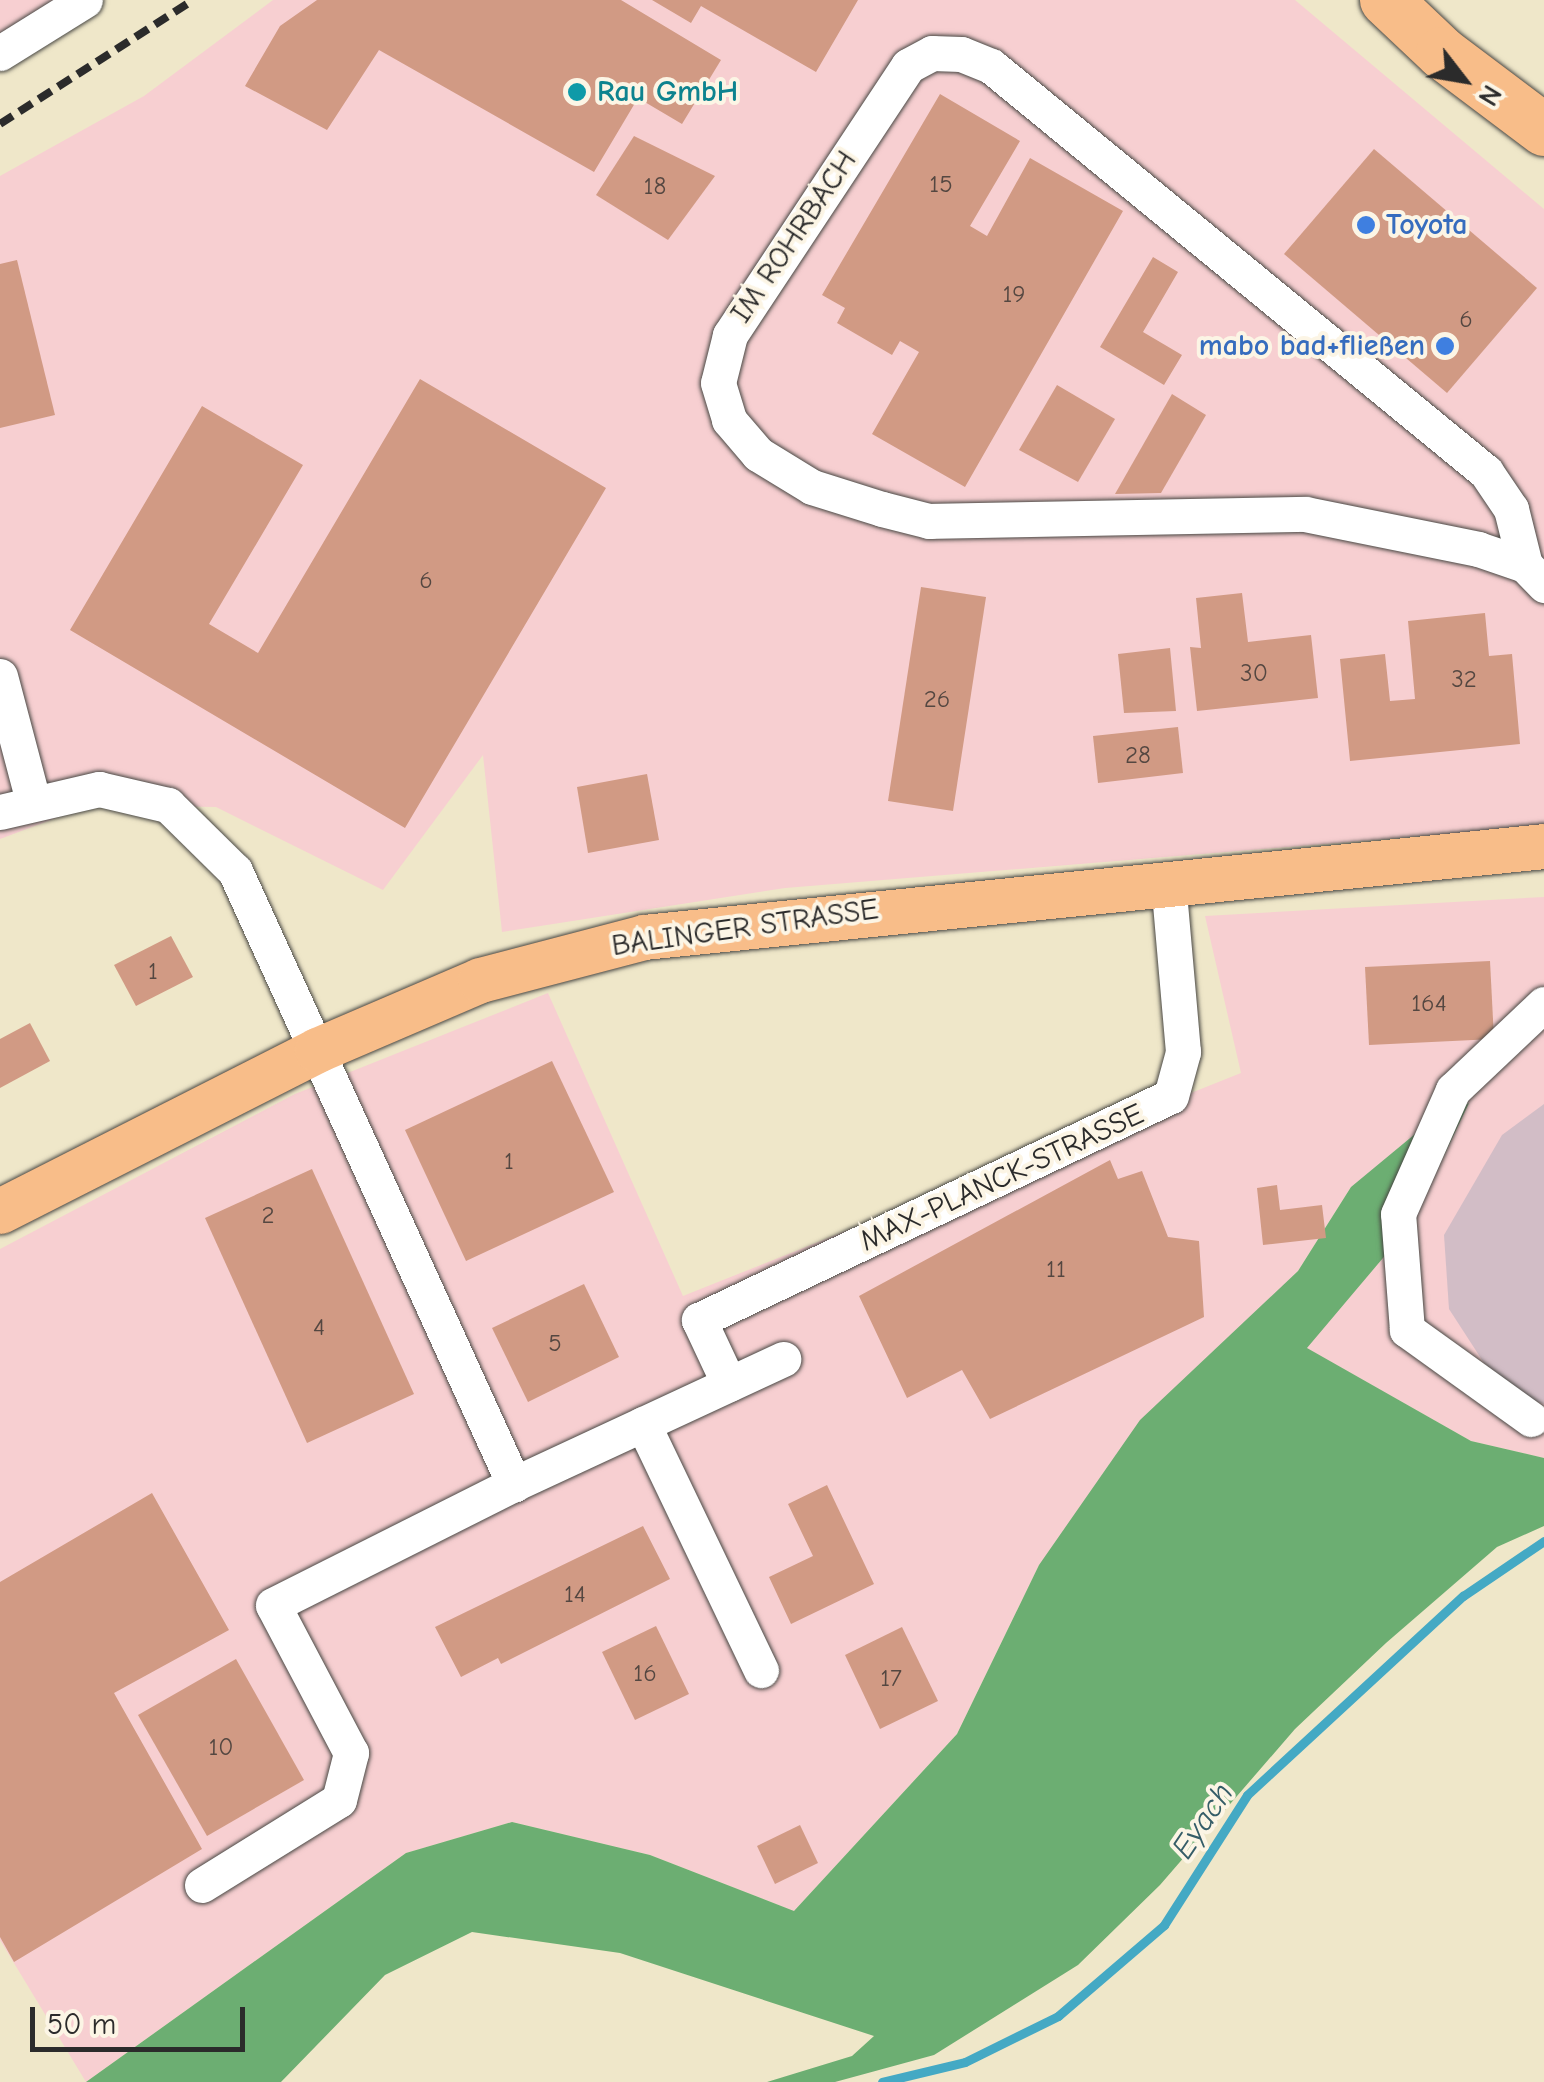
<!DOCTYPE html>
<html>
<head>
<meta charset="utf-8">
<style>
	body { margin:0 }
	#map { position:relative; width:1544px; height:2082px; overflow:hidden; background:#efe7c9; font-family:"Comic Neue",sans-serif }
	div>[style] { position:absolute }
	.built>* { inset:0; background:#f7cfd1 }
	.industrial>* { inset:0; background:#d2bdc6 }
	.forest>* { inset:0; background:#6cae72 }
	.stream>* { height:9px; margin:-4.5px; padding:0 4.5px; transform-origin:4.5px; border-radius:4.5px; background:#44a9c4 }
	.building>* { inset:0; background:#d19a84 }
	.roads { filter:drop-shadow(0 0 2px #484743) drop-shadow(0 0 2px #484743) }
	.minor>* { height:35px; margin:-17.5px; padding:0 17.5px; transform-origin:17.5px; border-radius:17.5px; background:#fff }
	.major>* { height:45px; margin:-22.5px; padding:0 22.5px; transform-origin:22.5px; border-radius:22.5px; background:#f8bd89 }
	.highway>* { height:52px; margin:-26px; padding:0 26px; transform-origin:26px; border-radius:26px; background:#f8bd89 }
	.rail>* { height:8px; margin-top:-4px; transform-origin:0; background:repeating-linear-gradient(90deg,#2b2b2b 0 15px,transparent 0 23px) }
	.dots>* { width:28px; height:28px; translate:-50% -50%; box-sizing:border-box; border:5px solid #fcf5e5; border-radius:50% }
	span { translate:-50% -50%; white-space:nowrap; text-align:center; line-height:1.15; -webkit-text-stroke:8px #fcf5e5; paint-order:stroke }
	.number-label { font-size:25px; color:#544741 }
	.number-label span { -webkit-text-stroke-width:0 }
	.culture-label { font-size:30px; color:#0d838f; font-weight:700 }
	.left { translate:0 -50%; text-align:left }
	.shop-label { font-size:30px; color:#366cbe; font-weight:700 }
	.right { translate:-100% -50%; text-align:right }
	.street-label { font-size:30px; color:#2b2b2b }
	.water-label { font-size:32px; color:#355d68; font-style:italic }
	.north { position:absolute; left:1414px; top:30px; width:100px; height:100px; -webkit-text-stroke:8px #fcf5e5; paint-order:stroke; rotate:121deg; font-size:28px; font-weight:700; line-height:40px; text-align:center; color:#2b2b2b }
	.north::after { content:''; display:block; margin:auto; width:35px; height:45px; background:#2b2b2b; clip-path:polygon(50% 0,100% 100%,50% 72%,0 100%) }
	.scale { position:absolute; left:30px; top:2007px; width:215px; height:45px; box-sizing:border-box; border:5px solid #2b2b2b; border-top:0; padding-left:12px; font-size:30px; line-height:35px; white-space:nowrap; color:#2b2b2b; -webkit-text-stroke:8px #fcf5e5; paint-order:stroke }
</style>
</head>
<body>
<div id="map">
	<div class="built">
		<i style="clip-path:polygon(0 0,77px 0,0 45px)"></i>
		<i style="clip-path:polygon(273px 0,1295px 0,1544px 209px,1544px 826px,785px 888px,502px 932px,483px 755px,383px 890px,216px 807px,91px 805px,0 839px,0 176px,144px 96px)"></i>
		<i style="clip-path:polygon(1544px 897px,1544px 1458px,1471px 1441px,1306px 1348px,1410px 1226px,1467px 1104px,1351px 1187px,1298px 1271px,1241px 1327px,1039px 1565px,957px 1734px,794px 1911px,650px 1855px,512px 1822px,406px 1853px,86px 2082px,0 1940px,0 1249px,295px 1094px,548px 993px,683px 1296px,1241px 1073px,1205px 916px)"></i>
	</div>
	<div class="industrial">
		<i style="clip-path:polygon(1544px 1104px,1544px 1404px,1527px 1398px,1484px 1363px,1449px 1309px,1444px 1235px,1502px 1135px)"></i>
	</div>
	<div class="forest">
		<i style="clip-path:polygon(1469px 1103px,1410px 1226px,1307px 1348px,1471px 1441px,1544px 1458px,1544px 1526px,1497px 1547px,1386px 1643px,1295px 1729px,1160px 1885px,1078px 1965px,934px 2055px,835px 2082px,767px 2082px,852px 2056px,874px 2036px,620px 1953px,472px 1932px,385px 1975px,281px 2082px,0 2082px,86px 2082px,406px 1853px,512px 1822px,650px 1855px,794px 1911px,957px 1734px,1039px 1565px,1140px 1420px,1298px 1271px,1351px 1187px,1415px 1134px)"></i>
	</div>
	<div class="stream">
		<i style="left:882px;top:2082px;width:85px;rotate:-13.5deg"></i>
		<i style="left:965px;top:2062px;width:104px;rotate:-26.3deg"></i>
		<i style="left:1058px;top:2016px;width:140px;rotate:-40.6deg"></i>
		<i style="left:1164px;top:1925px;width:154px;rotate:-57.4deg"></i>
		<i style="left:1247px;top:1795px;width:294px;rotate:-42.7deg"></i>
		<i style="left:1463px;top:1596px;width:98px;rotate:-34.2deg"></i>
	</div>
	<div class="building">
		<i style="clip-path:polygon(317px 0,621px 0,721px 60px,682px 124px,638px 98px,594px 172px,379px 50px,327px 130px,245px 86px,280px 26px)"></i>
		<i style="clip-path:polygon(652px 0,858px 0,816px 72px,701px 6px,691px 23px)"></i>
		<i style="clip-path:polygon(940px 94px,1020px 141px,970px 226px,987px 236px,1030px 158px,1123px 211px,965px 487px,872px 434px,919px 352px,900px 341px,892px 355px,837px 323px,845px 308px,822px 295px)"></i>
		<i style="clip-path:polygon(634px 136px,715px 176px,668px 240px,596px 195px)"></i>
		<i style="clip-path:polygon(1374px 149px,1537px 288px,1447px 393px,1284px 254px)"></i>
		<i style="clip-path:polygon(1153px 257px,1178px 272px,1143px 332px,1182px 355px,1164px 385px,1100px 347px)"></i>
		<i style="clip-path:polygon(17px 260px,55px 415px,0 428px,0 264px)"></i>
		<i style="clip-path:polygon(420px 379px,606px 488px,405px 828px,70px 630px,202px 406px,303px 465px,209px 624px,258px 653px)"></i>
		<i style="clip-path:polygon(1057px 385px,1115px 419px,1078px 482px,1019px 450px)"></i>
		<i style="clip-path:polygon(1172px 394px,1206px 415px,1161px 493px,1115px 494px)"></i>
		<i style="clip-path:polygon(921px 587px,986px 597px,953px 811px,888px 801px)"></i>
		<i style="clip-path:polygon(1242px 593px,1248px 642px,1311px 635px,1318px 698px,1197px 711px,1190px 647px,1201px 648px,1196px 598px)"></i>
		<i style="clip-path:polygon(1485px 613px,1489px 656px,1512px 654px,1520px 744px,1350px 761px,1340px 659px,1385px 654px,1390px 701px,1415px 699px,1408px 621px)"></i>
		<i style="clip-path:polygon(1170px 648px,1176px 711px,1124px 713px,1118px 654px)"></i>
		<i style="clip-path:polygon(1178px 727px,1183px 773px,1098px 783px,1093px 736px)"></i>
		<i style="clip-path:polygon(647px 774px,659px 840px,588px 853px,577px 787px)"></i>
		<i style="clip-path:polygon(171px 936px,193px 977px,136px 1006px,114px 965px)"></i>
		<i style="clip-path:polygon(1490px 961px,1494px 1039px,1369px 1045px,1365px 967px)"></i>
		<i style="clip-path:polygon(30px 1023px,50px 1061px,0 1088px,0 1039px)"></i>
		<i style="clip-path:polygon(552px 1061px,614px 1192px,466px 1261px,405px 1130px)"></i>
		<i style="clip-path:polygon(1110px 1160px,1118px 1179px,1142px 1171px,1168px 1237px,1199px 1241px,1204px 1317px,990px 1419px,962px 1370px,907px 1398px,859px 1296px)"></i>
		<i style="clip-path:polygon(312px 1169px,414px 1394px,307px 1443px,205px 1218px)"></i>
		<i style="clip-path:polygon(1277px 1185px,1280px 1210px,1322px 1205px,1326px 1238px,1263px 1245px,1257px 1188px)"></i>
		<i style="clip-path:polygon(584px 1284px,619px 1357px,528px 1402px,492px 1328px)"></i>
		<i style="clip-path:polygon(827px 1485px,874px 1584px,791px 1624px,769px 1577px,813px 1556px,788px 1504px)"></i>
		<i style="clip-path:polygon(152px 1493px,229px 1630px,114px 1693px,202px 1849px,14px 1962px,0 1937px,0 1582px)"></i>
		<i style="clip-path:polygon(643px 1526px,670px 1579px,501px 1664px,498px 1658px,461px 1677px,435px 1627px)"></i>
		<i style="clip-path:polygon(656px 1626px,689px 1694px,635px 1720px,602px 1652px)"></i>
		<i style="clip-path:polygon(902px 1627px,938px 1701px,880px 1729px,845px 1655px)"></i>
		<i style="clip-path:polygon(236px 1659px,304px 1780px,207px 1836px,138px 1715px)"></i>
		<i style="clip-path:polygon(800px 1825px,818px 1863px,775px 1884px,757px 1846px)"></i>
	</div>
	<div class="roads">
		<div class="minor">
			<i style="left:0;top:53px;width:100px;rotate:-31.9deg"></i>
			<i style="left:1525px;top:565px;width:58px;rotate:-104deg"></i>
			<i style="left:1511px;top:509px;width:45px;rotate:-124deg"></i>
			<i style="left:1486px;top:472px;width:640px;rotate:-140.64deg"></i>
			<i style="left:991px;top:66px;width:32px;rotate:-158deg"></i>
			<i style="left:961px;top:54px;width:29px;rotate:-178deg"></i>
			<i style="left:932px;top:53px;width:27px;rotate:152deg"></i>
			<i style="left:908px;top:66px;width:323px;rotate:123.5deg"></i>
			<i style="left:730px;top:335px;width:49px;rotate:104deg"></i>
			<i style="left:718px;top:383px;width:39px;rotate:73deg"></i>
			<i style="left:729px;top:420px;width:45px;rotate:49.5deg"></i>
			<i style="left:758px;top:454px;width:63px;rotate:31.4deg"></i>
			<i style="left:812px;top:487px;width:73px;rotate:17.4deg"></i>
			<i style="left:882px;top:509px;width:49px;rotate:14.3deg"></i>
			<i style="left:929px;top:521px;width:376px;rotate:-1.1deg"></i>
			<i style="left:1305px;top:514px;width:177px;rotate:11.4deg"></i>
			<i style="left:1478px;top:549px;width:50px;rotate:18.8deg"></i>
			<i style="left:1525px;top:565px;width:28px;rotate:46deg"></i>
			<i style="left:0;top:676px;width:129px;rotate:75.2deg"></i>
			<i style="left:0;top:812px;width:102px;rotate:-13.1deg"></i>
			<i style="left:99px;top:789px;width:71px;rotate:13.1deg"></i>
			<i style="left:168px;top:805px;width:94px;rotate:44.6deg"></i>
			<i style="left:235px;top:871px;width:674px;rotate:65.53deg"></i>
			<i style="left:514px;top:1484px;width:297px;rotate:-24.9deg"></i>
			<i style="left:729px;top:1384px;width:71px;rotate:-115.1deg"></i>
			<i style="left:699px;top:1320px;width:522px;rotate:-25.39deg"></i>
			<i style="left:1171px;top:1096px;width:46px;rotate:-74.7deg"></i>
			<i style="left:1183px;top:1052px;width:173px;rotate:-95deg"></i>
			<i style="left:1531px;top:1419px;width:153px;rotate:-144.3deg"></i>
			<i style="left:1407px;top:1330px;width:116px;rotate:-94.4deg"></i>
			<i style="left:1398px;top:1214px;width:136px;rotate:-66.1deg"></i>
			<i style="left:1453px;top:1090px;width:125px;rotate:-43.4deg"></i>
			<i style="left:643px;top:1424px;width:273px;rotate:64.4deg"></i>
			<i style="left:202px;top:1885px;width:161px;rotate:-31.8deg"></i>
			<i style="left:339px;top:1800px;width:49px;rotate:-75.7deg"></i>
			<i style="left:351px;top:1753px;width:167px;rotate:-117.8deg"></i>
			<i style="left:273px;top:1605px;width:270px;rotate:-26.7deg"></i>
		</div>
		<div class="major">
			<i style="left:0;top:1211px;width:356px;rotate:-26.9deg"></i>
			<i style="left:317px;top:1050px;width:177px;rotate:-23.2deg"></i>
			<i style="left:480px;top:980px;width:170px;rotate:-14.7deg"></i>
			<i style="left:644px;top:937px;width:905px;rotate:-5.77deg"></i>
		</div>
		<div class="highway">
			<i style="left:1386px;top:0;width:77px;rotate:43.4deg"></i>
			<i style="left:1442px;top:53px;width:128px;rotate:37deg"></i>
		</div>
	</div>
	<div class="rail">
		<i style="left:0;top:124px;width:229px;rotate:-32.7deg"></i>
	</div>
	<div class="dots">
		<i style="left:577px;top:92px;background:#0f9aa8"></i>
		<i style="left:1366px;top:225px;background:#3f7fe0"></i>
		<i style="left:1445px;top:346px;background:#3f7fe0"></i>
	</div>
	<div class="number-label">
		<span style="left:941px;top:184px">15</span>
		<span style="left:655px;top:186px">18</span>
		<span style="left:1014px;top:294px">19</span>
		<span style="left:1466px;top:319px">6</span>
		<span style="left:426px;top:580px">6</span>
		<span style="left:1254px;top:673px">30</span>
		<span style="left:1464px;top:679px">32</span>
		<span style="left:937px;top:699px">26</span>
		<span style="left:1138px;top:755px">28</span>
		<span style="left:153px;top:971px">1</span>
		<span style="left:1429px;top:1003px">164</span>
		<span style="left:509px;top:1161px">1</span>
		<span style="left:268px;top:1215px">2</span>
		<span style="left:1056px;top:1269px">11</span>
		<span style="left:319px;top:1327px">4</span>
		<span style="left:555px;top:1343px">5</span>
		<span style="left:575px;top:1594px">14</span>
		<span style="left:645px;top:1673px">16</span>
		<span style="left:891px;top:1678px">17</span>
		<span style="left:221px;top:1747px">10</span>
	</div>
	<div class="culture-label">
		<span class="left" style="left:597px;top:92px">Rau GmbH</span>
	</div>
	<div class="shop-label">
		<span class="left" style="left:1386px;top:225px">Toyota</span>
		<span class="right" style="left:1425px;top:346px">mabo bad+fließen</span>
	</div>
	<div class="street-label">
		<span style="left:794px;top:237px;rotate:-56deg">IM ROHRBACH</span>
		<span style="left:745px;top:928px;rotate:-8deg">BALINGER STRASSE</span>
		<span style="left:1002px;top:1178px;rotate:-25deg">MAX-PLANCK-STRASSE</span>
	</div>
	<div class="water-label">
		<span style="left:1203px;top:1821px;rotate:-56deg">Eyach</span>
	</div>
	<div class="north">N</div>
	<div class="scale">50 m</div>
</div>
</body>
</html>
